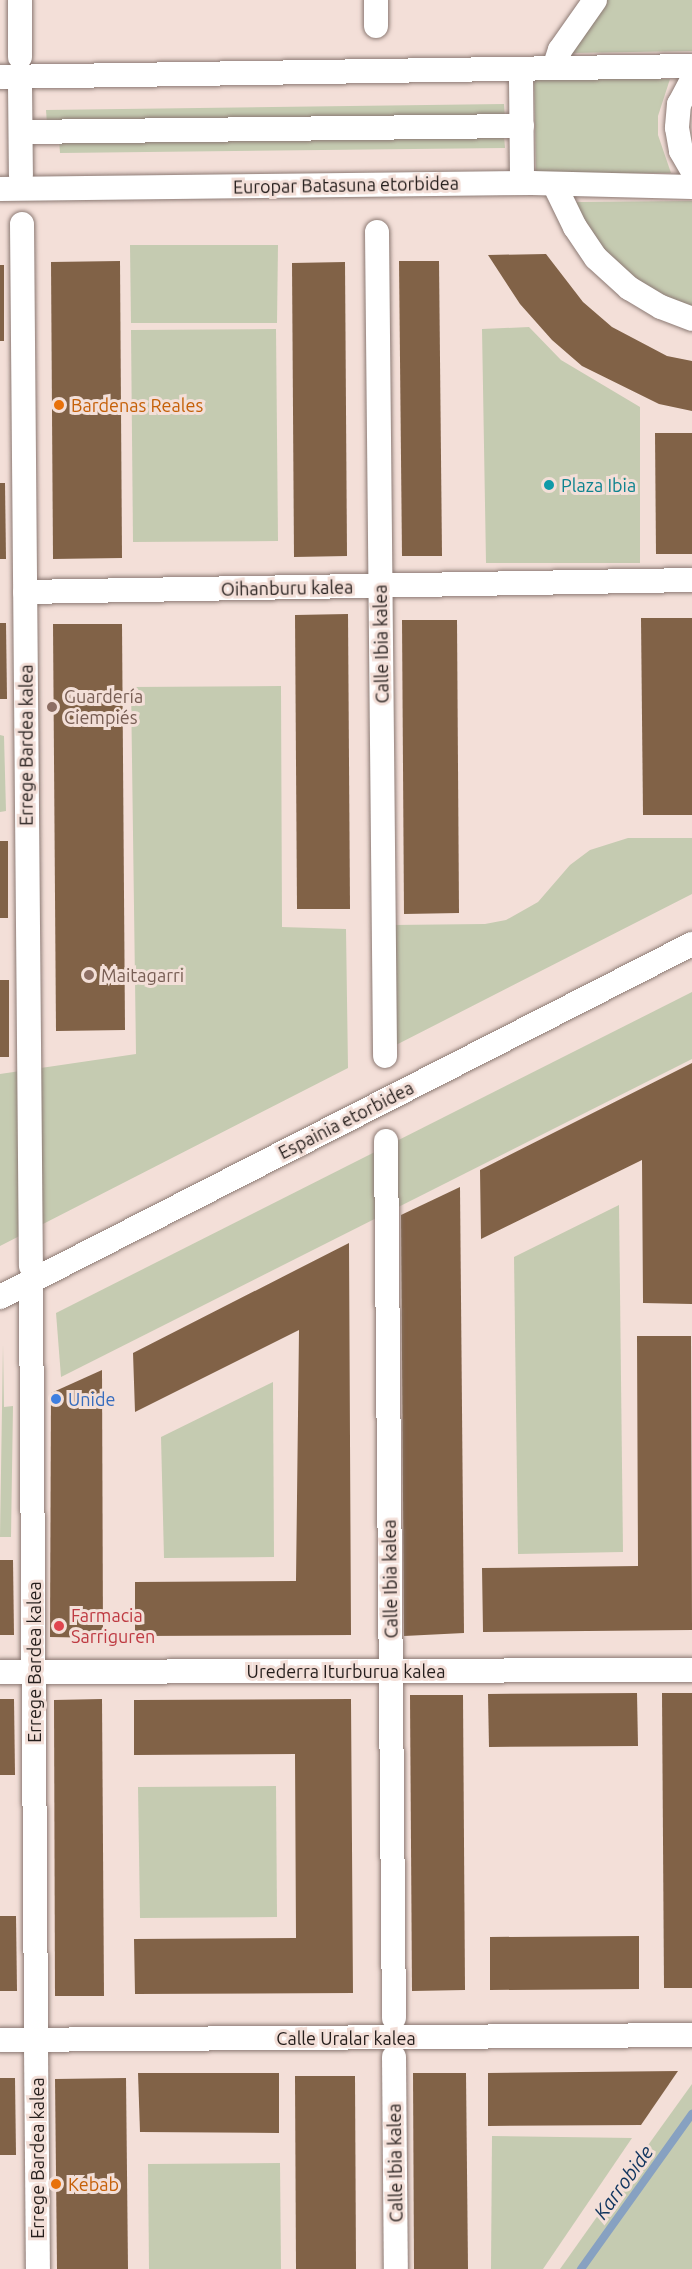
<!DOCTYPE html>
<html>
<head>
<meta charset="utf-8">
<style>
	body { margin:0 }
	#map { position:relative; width:692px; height:2269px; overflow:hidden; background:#f3dfd8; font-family:Ubuntu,sans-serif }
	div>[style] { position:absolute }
	.green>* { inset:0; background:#c5cbb1 }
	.stream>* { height:8px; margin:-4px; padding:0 4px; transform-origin:4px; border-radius:4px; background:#87a1c1 }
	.building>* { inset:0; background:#816247 }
	.roads { filter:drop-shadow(0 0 2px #8b7973) drop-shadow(0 0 2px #8b7973) }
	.minor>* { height:24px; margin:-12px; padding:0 12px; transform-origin:12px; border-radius:12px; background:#fff }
	.dots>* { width:16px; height:16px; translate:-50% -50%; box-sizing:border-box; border:3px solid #f3dfd8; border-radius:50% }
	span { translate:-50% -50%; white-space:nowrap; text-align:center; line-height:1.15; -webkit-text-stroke:6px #f3dfd8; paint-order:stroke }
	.street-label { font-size:18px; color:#251e1c }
	.food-label { font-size:18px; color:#c56008 }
	.left { translate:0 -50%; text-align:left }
	.culture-label { font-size:18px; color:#0d838f }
	.education-label { font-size:18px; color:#785e54 }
	.shop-label { font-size:18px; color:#366cbe }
	.health-label { font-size:18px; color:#be3a42 }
	.water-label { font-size:20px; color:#10355f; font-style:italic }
</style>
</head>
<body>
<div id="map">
	<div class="green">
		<i style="clip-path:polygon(603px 0,692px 0,692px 51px,571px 53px)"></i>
		<i style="clip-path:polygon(534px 78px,670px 79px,658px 116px,658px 135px,671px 173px,536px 173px)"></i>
		<i style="clip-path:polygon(504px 104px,505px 119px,47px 124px,46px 110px)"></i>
		<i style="clip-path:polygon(504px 135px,505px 148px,60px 153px,59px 139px)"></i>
		<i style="clip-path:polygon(692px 201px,692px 310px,642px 285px,612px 261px,590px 235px,572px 202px)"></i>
		<i style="clip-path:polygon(130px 245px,278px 245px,277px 323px,131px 323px)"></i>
		<i style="clip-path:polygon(529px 327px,561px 360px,640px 407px,640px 563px,486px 563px,482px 329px)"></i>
		<i style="clip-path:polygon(276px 329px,278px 541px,133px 542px,131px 330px)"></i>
		<i style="clip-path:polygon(281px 686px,282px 927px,346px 929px,348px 1068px,0 1246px,0 1074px,136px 1054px,131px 687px)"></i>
		<i style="clip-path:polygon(0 735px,4px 736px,6px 811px,0 812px)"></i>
		<i style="clip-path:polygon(628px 838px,692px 838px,692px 894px,394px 1046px,393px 925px,485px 924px,506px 920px,538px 902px,570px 865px,590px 850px)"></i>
		<i style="clip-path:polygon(692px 992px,692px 1059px,61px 1377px,56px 1313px)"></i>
		<i style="clip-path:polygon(619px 1205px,623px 1552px,518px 1554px,514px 1257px)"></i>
		<i style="clip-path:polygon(3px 1344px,4px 1407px,13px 1406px,11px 1537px,0 1537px)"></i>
		<i style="clip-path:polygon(273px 1382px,274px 1557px,164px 1558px,161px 1437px)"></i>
		<i style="clip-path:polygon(276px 1786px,277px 1917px,140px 1918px,138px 1787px)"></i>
		<i style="clip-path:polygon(692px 2084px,692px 2269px,560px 2269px,623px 2180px)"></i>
		<i style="clip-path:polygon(492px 2136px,632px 2138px,543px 2269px,491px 2269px)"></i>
		<i style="clip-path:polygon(280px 2163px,281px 2269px,149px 2269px,148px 2164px)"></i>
	</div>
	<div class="stream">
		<i style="left:581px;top:2269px;width:191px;rotate:-54.4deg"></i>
	</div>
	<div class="building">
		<i style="clip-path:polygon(546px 254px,583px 302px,612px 327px,667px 356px,692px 361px,692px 411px,659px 404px,582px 366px,552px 340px,520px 304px,488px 255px)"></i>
		<i style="clip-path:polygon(120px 261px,122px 558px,53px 559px,51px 262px)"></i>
		<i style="clip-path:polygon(399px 261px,439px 261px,442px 556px,402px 556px)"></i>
		<i style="clip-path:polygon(345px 262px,347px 556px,294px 557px,292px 263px)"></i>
		<i style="clip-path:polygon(0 265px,4px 265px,4px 341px,0 341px)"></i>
		<i style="clip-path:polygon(655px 433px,692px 433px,692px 554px,656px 554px)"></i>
		<i style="clip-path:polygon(0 483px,5px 483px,6px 559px,0 559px)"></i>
		<i style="clip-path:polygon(348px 614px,350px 909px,297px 909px,295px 615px)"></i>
		<i style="clip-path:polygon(641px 618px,692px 618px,692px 815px,643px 815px)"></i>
		<i style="clip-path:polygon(402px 620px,457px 620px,459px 913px,404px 914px)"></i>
		<i style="clip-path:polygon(0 623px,6px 623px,7px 699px,0 699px)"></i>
		<i style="clip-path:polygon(53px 624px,122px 624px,125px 1030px,56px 1031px)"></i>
		<i style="clip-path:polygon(0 841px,8px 841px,8px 918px,0 918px)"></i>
		<i style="clip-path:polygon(0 980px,9px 980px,9px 1057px,0 1057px)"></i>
		<i style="clip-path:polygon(692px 1063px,692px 1304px,643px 1303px,642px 1160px,481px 1239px,480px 1170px)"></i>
		<i style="clip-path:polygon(460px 1187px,464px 1633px,404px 1636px,401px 1215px)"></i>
		<i style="clip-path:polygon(349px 1243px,351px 1635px,135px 1636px,135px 1582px,296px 1581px,299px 1330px,135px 1412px,133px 1353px)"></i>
		<i style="clip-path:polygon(637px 1336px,691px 1336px,692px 1630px,483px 1632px,482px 1568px,638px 1566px)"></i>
		<i style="clip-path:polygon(102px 1370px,103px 1638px,50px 1637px,51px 1393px)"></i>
		<i style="clip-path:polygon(0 1560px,13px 1560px,14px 1635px,0 1635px)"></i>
		<i style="clip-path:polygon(637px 1693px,638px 1746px,489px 1747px,488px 1694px)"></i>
		<i style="clip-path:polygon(662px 1693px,692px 1693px,692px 1988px,664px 1988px)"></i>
		<i style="clip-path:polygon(410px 1695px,463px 1695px,465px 1990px,412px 1991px)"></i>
		<i style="clip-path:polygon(0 1699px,14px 1699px,15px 1775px,0 1775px)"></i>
		<i style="clip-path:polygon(102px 1699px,104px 1996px,55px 1996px,54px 1700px)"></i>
		<i style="clip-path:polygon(351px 1699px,353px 1993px,135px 1994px,134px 1939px,296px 1938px,295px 1754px,134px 1755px,134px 1700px)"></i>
		<i style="clip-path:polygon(0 1916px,16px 1916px,17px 1991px,0 1991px)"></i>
		<i style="clip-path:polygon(639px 1936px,639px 1989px,490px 1990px,490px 1937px)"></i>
		<i style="clip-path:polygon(678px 2071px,641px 2125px,488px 2126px,488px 2073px)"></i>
		<i style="clip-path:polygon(138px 2073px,279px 2073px,279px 2133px,140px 2132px)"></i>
		<i style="clip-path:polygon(413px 2073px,466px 2073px,468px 2269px,414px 2269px)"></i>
		<i style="clip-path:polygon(295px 2076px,355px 2076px,356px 2269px,296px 2269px)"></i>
		<i style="clip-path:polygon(0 2078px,15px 2078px,16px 2155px,0 2155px)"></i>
		<i style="clip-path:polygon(126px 2078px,128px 2269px,57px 2269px,55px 2079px)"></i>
	</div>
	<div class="roads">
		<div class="minor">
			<i style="left:20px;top:0;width:57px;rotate:90deg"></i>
			<i style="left:376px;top:0;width:26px;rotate:90deg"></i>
			<i style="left:554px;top:68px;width:19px;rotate:-72deg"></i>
			<i style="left:560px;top:50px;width:61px;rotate:-55deg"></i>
			<i style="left:0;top:77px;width:692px;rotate:-0.91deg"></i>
			<i style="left:521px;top:80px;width:94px;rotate:89.4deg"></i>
			<i style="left:692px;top:80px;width:27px;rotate:118deg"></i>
			<i style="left:679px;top:104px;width:24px;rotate:95deg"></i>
			<i style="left:677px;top:128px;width:23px;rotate:80deg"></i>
			<i style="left:681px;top:151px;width:22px;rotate:60deg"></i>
			<i style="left:20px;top:86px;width:89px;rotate:89.4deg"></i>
			<i style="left:21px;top:132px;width:501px;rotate:-0.69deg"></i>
			<i style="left:554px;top:184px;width:48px;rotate:64deg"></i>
			<i style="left:575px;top:227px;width:37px;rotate:56deg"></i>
			<i style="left:596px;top:258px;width:45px;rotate:42.3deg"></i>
			<i style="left:629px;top:288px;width:37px;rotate:31deg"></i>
			<i style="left:661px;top:307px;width:33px;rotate:21deg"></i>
			<i style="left:0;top:189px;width:532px;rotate:-0.65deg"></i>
			<i style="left:532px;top:183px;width:160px;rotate:1.4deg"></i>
			<i style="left:22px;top:224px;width:1042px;rotate:89.51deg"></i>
			<i style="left:377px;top:232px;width:824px;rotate:89.44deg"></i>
			<i style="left:25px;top:592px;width:667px;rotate:-1.03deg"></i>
			<i style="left:386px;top:1141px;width:877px;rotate:89.48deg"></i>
			<i style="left:31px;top:1290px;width:743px;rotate:89.61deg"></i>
			<i style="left:0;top:1297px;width:777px;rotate:-27.03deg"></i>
			<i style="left:0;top:1672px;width:692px;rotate:-0.17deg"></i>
			<i style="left:0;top:2040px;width:692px;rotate:-0.41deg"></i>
			<i style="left:36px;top:2047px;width:222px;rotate:89.5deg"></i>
			<i style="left:394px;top:2057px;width:212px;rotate:89.5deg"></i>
		</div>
	</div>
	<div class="dots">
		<i style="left:59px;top:405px;background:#e8710a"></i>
		<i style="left:549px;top:485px;background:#0f9aa8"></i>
		<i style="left:52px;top:707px;background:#8d6e63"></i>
		<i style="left:89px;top:975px;background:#8d6e63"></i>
		<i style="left:56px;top:1399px;background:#3f7fe0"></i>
		<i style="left:59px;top:1626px;background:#e0444e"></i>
		<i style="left:56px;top:2184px;background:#e8710a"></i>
	</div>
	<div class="street-label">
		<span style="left:346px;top:185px;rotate:-1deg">Europar Batasuna etorbidea</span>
		<span style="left:287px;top:588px;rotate:-1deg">Oihanburu kalea</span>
		<span style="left:381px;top:644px;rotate:-91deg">Calle Ibia kalea</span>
		<span style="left:26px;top:745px;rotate:-90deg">Errege Bardea kalea</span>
		<span style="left:346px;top:1120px;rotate:-27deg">Espainia etorbidea</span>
		<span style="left:390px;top:1579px;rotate:-91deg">Calle Ibia kalea</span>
		<span style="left:34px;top:1662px;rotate:-90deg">Errege Bardea kalea</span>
		<span style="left:346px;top:1671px">Urederra Iturburua kalea</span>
		<span style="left:346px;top:2038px">Calle Uralar kalea</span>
		<span style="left:37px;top:2158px;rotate:-90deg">Errege Bardea kalea</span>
		<span style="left:395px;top:2163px;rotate:-91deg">Calle Ibia kalea</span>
	</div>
	<div class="food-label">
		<span class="left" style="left:71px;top:405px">Bardenas Reales</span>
		<span class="left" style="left:68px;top:2184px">Kebab</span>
	</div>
	<div class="culture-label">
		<span class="left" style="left:561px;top:485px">Plaza Ibia</span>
	</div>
	<div class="education-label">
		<span class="left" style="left:64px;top:707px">Guardería<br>Ciempiés</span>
		<span class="left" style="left:101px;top:975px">Maitagarri</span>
	</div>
	<div class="shop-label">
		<span class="left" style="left:68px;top:1399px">Unide</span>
	</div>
	<div class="health-label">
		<span class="left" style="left:71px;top:1626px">Farmacia<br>Sarriguren</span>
	</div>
	<div class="water-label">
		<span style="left:623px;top:2182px;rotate:-54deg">Karrobide</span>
	</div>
</div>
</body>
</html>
